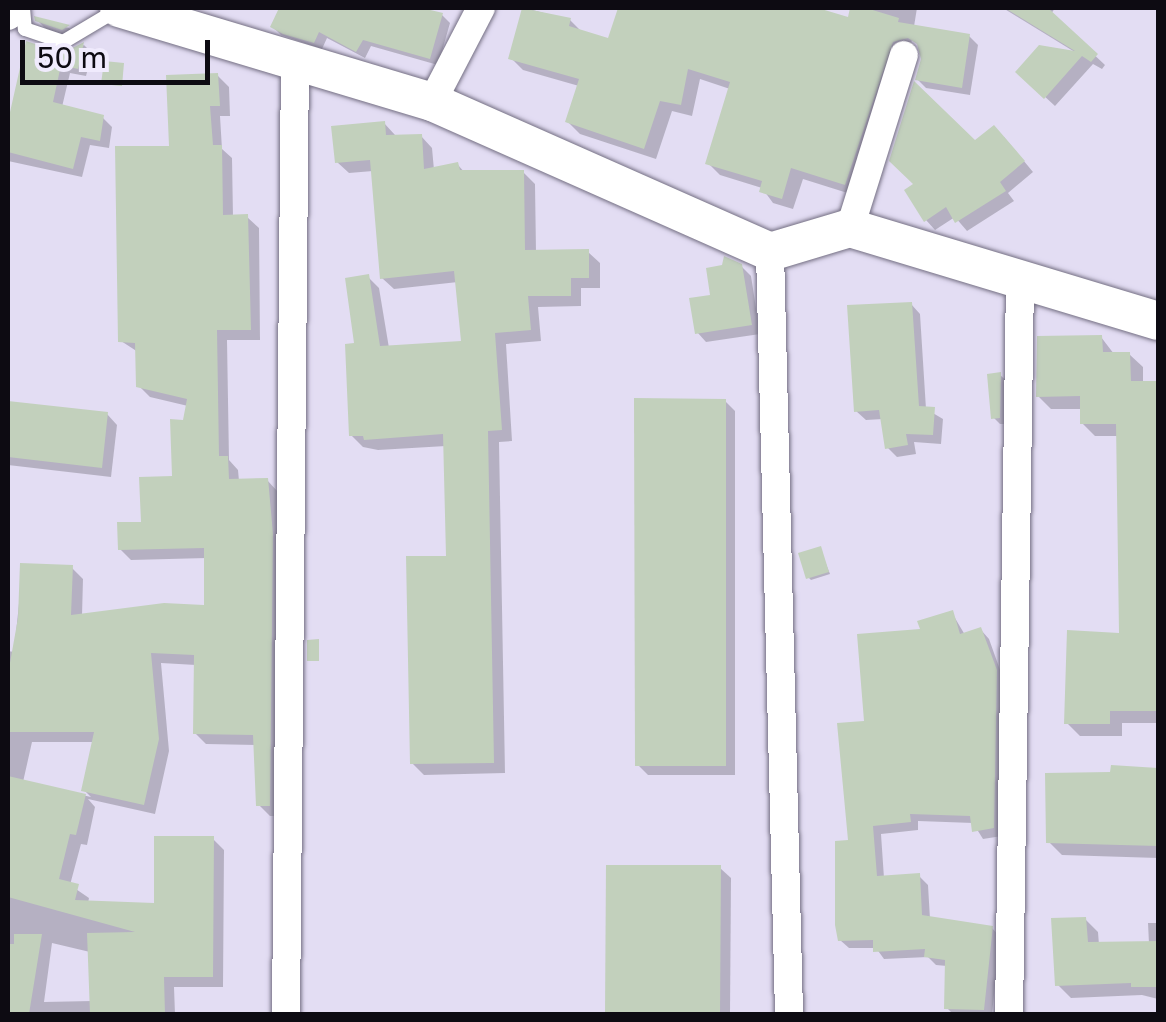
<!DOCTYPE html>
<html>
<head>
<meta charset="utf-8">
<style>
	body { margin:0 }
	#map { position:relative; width:1166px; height:1022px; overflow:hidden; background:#e3ddf3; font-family:"Golos Text",sans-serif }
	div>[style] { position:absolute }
	.shadow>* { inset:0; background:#0003 }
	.building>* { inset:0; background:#c2d0bc }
	.roads { filter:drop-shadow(0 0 2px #736e82) drop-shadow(0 0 2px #736e82) }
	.lane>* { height:14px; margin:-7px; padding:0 7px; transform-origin:7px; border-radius:7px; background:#fff }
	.street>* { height:28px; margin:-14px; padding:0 14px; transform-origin:14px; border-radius:14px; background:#fff }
	.secondary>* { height:38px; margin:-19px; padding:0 19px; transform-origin:19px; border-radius:19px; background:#fff }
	span { translate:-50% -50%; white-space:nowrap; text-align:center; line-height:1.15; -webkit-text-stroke:10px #f0ebfd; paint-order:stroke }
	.frame { position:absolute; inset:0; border:10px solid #0d0b12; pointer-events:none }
	.scale { position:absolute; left:20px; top:40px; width:190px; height:45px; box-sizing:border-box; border:5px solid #0d0b12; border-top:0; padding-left:12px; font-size:30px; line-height:35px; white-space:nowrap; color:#0d0b12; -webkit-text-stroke:8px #f0ebfd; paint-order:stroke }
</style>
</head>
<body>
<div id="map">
	<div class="shadow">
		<i style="clip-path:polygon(282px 8px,413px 8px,442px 15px,450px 23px,438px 65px,371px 46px,365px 58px,327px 38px,322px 49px,281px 35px,273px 27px)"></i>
		<i style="clip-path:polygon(525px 8px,570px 20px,582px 32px,610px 41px,678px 31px,623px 8px,809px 8px,851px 20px,854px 8px,917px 8px,910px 51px,857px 196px,803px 179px,793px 209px,773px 203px,762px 188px,720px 175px,708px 163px,730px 89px,700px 79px,692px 116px,672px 111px,656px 159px,580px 134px,568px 122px,579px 86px,523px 70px,511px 58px)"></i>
		<i style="clip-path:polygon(1003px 8px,1055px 8px,1051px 14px,1105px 65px,1102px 69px,1093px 64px,1055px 106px,1018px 72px,1078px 54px)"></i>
		<i style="clip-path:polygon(37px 20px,69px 28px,78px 36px,73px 39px,48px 31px)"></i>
		<i style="clip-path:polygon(969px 36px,978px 45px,970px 95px,926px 88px,917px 79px,923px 59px)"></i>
		<i style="clip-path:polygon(84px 45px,92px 53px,86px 76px,70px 73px,62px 107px,103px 118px,112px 127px,109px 148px,90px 145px,82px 177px,8px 161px,8px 120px,64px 55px)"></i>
		<i style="clip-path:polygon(evenodd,218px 76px,229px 87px,230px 116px,220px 116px,222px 149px,232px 158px,233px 217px,247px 217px,259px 228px,260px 340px,227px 340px,229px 460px,238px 470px,239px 481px,267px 480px,278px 492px,281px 816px,270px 816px,259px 805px,256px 745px,206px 744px,195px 733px,196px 665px,161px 663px,169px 751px,155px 814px,88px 799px,95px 807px,87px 845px,81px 844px,70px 885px,89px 898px,88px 903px,157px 906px,213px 839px,224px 850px,223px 987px,174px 987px,175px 1014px,8px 1014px,8px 651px,14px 652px,23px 565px,72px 568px,83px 579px,82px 616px,207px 608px,207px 558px,131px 560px,120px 549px,175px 479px,188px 406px,150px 397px,139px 386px,138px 352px,121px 341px,171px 148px,218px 76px,32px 742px,95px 742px,84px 790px,91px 797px,23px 782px,32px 742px,218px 76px,52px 943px,90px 952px,92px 1001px,44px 1002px,52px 943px)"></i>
		<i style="clip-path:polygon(384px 123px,395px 135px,421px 136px,432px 148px,434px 170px,458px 165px,465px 173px,523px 172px,535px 184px,536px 252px,588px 252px,600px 263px,600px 288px,581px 288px,581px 306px,538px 307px,541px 341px,506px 344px,512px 441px,499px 442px,505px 773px,424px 775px,412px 763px,448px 558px,446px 446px,378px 450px,363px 447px,351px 435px,368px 277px,379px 288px,389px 348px,463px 343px,458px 282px,394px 289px,382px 278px,373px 171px,349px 173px,337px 162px)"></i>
		<i style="clip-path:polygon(1004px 137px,1033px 172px,1008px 193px,1014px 201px,967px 231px,955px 217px,935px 230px,926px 220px,975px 144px)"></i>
		<i style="clip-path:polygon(741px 266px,751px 276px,760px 334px,706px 342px,697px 332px,713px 297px)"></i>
		<i style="clip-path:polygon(911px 304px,920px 314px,926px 409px,943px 419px,941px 444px,914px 442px,916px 454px,897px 457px,887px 447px,883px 419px,866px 420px,856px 411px)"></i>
		<i style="clip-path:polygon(1101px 337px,1114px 354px,1129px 354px,1143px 367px,1143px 383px,1158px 383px,1158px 723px,1122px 723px,1122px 736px,1080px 736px,1067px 723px,1122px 635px,1119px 436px,1095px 436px,1082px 423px,1082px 409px,1051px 409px,1038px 396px)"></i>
		<i style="clip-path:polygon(1000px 375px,1007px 381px,1006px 424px,1000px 424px,994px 418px)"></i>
		<i style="clip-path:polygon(725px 401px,735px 411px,735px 775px,648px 775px,638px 765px)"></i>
		<i style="clip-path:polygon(8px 403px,107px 414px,117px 425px,111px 477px,8px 465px)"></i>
		<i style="clip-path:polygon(820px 549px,830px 574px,811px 580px,808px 577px)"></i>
		<i style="clip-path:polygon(952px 613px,965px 635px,981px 630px,989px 639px,1004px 681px,1002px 836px,983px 839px,973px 823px,918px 821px,918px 830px,881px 834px,884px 878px,919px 876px,928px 885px,930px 919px,992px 928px,1000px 937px,992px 1014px,953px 1014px,947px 1008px,947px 966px,936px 965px,928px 957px,884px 959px,876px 948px,849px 948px,840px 940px,867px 723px,923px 631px)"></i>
		<i style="clip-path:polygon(1113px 767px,1158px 770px,1158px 858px,1062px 855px,1049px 842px,1112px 775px)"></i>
		<i style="clip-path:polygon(608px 867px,720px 868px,731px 878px,730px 1014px,608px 1014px)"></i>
		<i style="clip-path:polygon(1085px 919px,1098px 932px,1099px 945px,1149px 944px,1148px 923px,1158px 923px,1158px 999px,1142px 995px,1071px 998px,1058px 985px)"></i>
	</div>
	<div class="building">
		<i style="clip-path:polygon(279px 8px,422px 8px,443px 13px,430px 59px,363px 40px,356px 52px,319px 32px,314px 43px,283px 34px,270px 27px)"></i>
		<i style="clip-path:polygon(522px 8px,571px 18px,569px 26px,608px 38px,618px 8px,818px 8px,848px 17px,850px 8px,866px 8px,899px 18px,898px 22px,970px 34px,962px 88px,915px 80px,921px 59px,917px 44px,908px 38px,893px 42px,845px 185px,791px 168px,782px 199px,759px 192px,762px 181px,705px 164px,730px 82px,688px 69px,681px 105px,660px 101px,644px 149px,565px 122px,579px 79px,508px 59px)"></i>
		<i style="clip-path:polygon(1005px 8px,1048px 8px,1098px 54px,1091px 62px,1082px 56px,1044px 99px,1015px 72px,1039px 45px,1075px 51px)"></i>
		<i style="clip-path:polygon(34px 16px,70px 25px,62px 30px,35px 21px)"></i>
		<i style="clip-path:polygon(26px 41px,63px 53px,84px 42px,78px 69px,61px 65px,53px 102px,104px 115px,100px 141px,81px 137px,73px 169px,8px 152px,8px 121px)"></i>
		<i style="clip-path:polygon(104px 61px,124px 63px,122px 86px,101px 84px)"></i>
		<i style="clip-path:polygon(218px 73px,220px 106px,210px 106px,213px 145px,222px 145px,223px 215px,248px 214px,251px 330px,217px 330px,219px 456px,228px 456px,229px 479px,268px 478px,273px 534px,270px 806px,256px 806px,253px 735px,193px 734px,194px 655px,151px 653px,159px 739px,144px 805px,81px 791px,94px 732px,8px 732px,8px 674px,18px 618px,20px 563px,73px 565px,71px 615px,164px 603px,204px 605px,204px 548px,118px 550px,117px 522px,141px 522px,139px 477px,172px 476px,170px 419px,183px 420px,187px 399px,136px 387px,135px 343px,118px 342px,115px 146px,169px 146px,166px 75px)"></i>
		<i style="clip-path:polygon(914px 81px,975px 140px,994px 125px,1025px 161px,1000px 182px,1006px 191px,955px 223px,946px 207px,924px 222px,904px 190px,913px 184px,889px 161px)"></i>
		<i style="clip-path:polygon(385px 121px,386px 135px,422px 134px,424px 169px,458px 162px,460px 170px,524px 170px,525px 250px,589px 249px,589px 278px,571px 278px,571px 296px,528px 296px,531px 330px,495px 333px,502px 430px,488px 431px,494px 763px,410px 764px,406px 556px,446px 556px,443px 434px,364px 440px,363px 436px,349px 436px,345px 344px,354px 343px,345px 278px,369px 274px,380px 346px,461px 341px,454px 271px,380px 279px,370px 160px,335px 163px,331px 126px)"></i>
		<i style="clip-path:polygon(724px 256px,742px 264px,752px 325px,695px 334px,689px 298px,710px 295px,706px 268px,722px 265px)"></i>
		<i style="clip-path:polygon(912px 302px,919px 406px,935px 407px,933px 435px,906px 434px,908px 445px,885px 449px,879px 410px,854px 412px,847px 305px)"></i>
		<i style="clip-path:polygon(1102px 335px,1103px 352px,1130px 352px,1131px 381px,1158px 381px,1158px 711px,1110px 711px,1110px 724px,1064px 724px,1067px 630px,1119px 633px,1116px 424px,1080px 424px,1080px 396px,1036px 397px,1037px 336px)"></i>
		<i style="clip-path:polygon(1001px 372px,1000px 418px,991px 419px,987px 374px)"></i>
		<i style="clip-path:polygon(634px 398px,726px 399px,726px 766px,635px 766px)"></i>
		<i style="clip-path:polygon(8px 401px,108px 412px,102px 468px,8px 457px)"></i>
		<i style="clip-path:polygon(821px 546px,829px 572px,806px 579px,798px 553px)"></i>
		<i style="clip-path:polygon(953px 610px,960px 634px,981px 627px,997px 670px,994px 828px,972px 832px,970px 816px,910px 814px,911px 822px,873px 826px,877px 876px,920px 873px,922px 915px,993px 926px,984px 1010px,944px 1009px,945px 960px,924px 957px,925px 949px,873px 952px,873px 940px,838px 941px,835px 925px,835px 841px,848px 840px,837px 723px,864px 721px,857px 634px,920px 629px,917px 621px)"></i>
		<i style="clip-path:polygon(319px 639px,319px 661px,307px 661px,307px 640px)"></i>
		<i style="clip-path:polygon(1111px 765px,1158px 768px,1158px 846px,1046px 843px,1045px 773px,1110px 772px)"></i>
		<i style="clip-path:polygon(8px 776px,86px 794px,76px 835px,70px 834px,59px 879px,79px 884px,75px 900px,154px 903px,154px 836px,214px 836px,213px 977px,164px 977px,165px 1014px,90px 1014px,87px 933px,135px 932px,8px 897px)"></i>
		<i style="clip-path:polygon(606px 865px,721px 865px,720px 1014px,605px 1014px)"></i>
		<i style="clip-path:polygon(1086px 917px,1088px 942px,1158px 941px,1158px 987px,1131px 987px,1131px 983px,1055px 986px,1051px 918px)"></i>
		<i style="clip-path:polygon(14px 934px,42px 934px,29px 1014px,8px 1014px,8px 944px,14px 944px)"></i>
	</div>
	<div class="roads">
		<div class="lane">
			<i style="left:23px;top:8px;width:21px;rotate:85deg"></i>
			<i style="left:25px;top:29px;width:40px;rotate:18.9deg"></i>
			<i style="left:63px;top:42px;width:63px;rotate:-30.7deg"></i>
		</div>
		<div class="street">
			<i style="left:8px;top:16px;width:8px;rotate:-76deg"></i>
			<i style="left:432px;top:102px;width:106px;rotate:-62.5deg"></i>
			<i style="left:850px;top:228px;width:181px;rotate:-72.7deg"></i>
			<i style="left:770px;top:252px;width:762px;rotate:88.57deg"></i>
			<i style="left:286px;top:1014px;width:953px;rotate:-89.46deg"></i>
			<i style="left:1009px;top:1014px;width:734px;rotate:-89.14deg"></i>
		</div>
		<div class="secondary">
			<i style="left:119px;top:8px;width:327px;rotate:16.7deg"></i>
			<i style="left:432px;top:102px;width:370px;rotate:23.9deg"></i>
			<i style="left:770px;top:252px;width:84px;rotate:-16.7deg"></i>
			<i style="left:850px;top:228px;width:322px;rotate:16.8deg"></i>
		</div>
	</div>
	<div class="frame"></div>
	<div class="scale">50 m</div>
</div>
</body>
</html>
